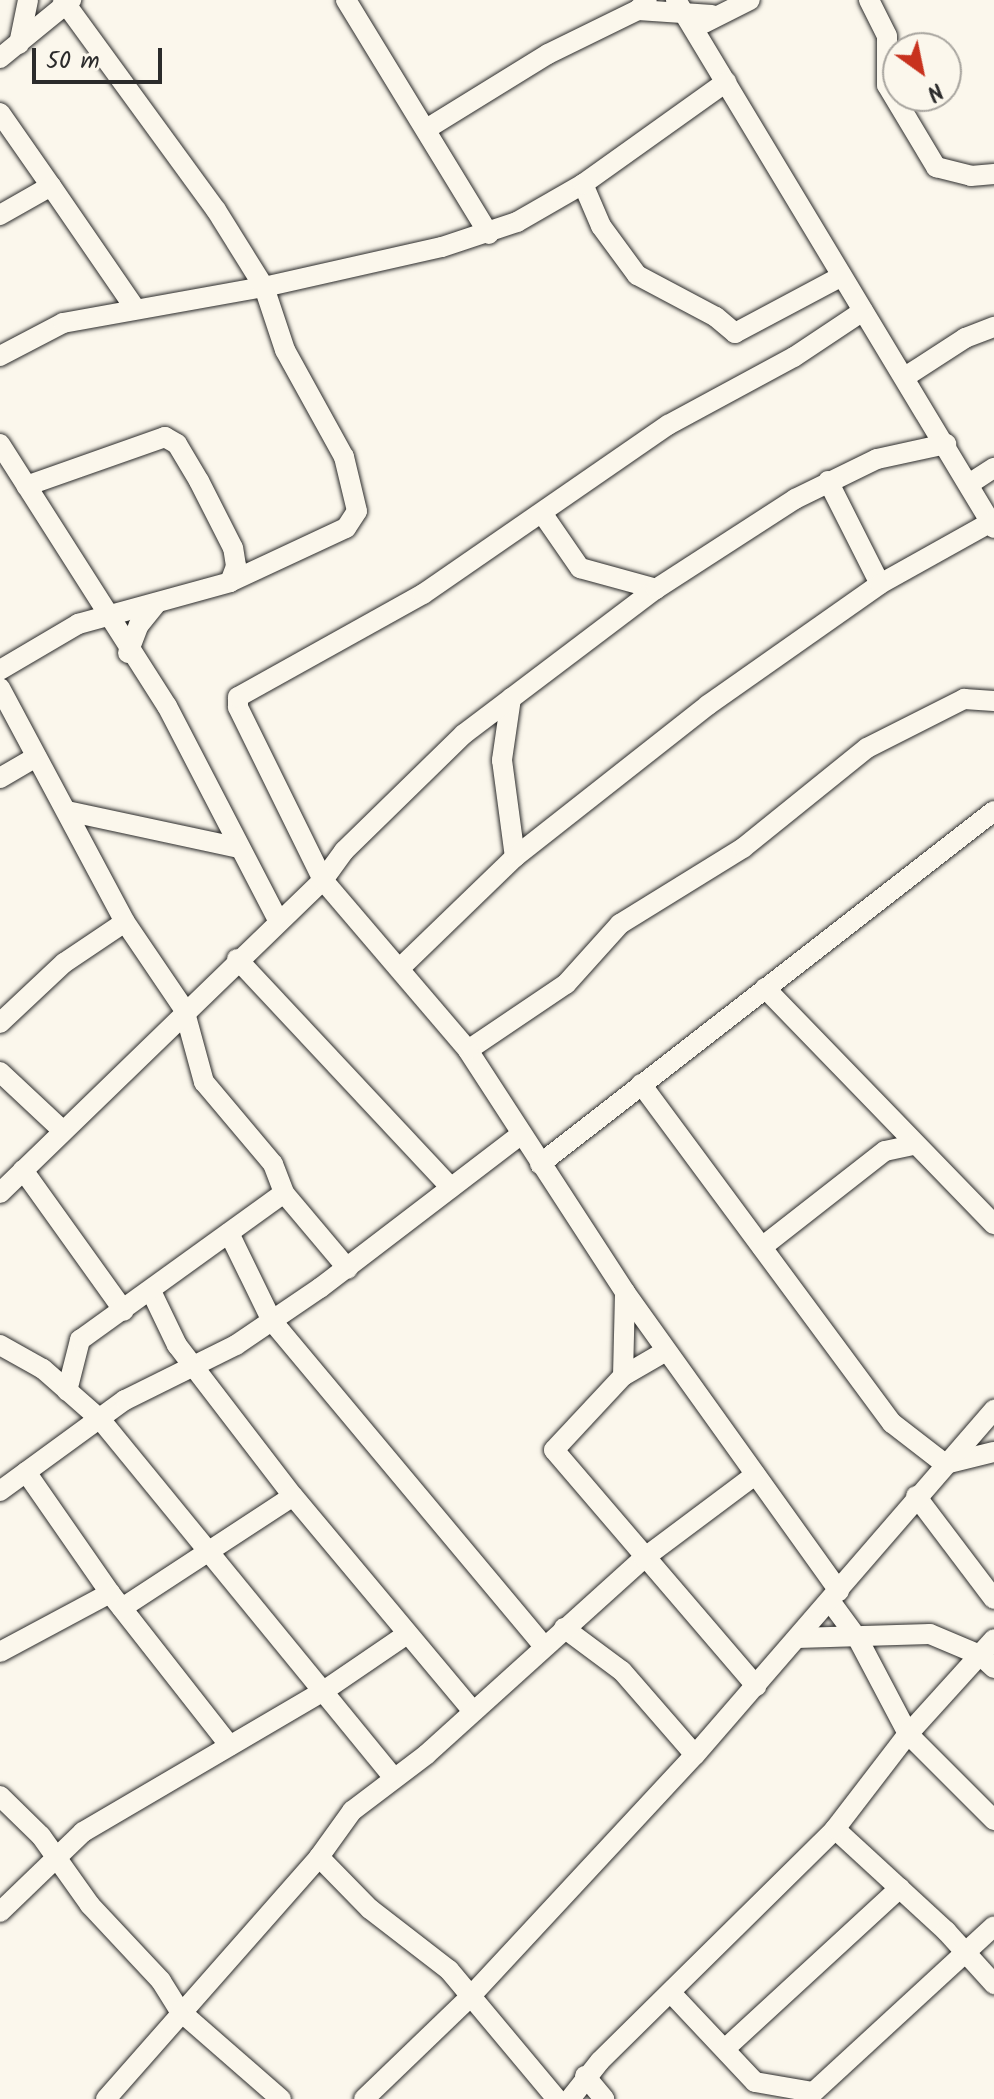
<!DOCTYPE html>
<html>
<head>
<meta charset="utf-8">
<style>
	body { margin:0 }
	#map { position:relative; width:994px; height:2099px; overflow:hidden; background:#fbf7ec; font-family:Kalam,sans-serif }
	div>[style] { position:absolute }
	.roads { filter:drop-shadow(0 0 2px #2b2b2b) drop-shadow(0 0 2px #2b2b2b) }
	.minor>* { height:20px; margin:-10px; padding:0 10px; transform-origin:10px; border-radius:10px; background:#fbf7ec }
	span { translate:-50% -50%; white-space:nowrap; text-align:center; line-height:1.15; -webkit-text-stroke:6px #fbf7ec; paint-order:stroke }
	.north { position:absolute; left:882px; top:32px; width:80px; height:80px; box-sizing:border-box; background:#fbf7ec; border:2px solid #a8a59f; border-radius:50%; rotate:147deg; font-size:22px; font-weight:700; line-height:32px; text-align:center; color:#2b2b2b }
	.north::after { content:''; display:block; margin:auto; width:28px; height:36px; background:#c8321e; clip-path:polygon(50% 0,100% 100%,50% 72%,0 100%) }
	.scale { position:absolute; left:32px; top:48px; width:130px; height:36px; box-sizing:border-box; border:4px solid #2b2b2b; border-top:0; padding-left:10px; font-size:24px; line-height:28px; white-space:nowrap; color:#2b2b2b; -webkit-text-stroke:6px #fbf7ec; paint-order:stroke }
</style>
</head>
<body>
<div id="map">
	<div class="roads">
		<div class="minor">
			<i style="left:346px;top:0;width:274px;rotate:58.6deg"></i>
			<i style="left:676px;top:0;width:616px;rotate:58.94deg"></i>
			<i style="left:869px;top:0;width:40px;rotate:63.4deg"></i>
			<i style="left:887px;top:36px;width:49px;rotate:90deg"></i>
			<i style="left:887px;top:85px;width:96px;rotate:59.1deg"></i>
			<i style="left:936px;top:167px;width:36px;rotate:14deg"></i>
			<i style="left:971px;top:176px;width:23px;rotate:-5deg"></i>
			<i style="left:638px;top:10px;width:74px;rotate:3.9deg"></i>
			<i style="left:704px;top:23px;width:51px;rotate:-26.6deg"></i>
			<i style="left:19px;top:44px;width:45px;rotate:-78.4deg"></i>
			<i style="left:0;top:58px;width:92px;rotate:-39.2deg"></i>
			<i style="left:0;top:113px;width:89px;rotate:55.1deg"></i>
			<i style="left:51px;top:186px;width:59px;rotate:150.4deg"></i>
			<i style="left:428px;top:128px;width:141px;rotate:-31.7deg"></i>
			<i style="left:548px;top:54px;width:100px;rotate:-26.1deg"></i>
			<i style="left:638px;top:10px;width:13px;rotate:-48deg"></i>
			<i style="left:583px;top:184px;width:46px;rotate:66.8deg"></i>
			<i style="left:601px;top:226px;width:61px;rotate:53.7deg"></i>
			<i style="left:637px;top:275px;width:89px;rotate:28deg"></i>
			<i style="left:716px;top:317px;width:25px;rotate:40deg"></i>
			<i style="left:735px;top:333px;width:121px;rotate:-28deg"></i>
			<i style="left:51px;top:186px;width:148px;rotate:55.5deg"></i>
			<i style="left:0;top:356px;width:71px;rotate:-27.6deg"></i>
			<i style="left:63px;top:323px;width:204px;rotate:-10.2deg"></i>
			<i style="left:264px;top:287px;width:91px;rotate:-121.9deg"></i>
			<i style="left:216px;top:210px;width:260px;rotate:-126.1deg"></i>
			<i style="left:905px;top:377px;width:72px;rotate:-33deg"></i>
			<i style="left:965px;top:338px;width:31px;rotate:-21deg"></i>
			<i style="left:0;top:444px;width:311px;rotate:57.5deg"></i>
			<i style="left:167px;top:706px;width:241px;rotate:62.6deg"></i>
			<i style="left:828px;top:481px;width:115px;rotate:63.2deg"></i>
			<i style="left:969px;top:484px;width:30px;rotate:-33deg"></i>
			<i style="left:542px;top:513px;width:67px;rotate:55.4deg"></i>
			<i style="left:580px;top:568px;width:79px;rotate:15.4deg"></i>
			<i style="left:230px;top:582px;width:128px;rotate:-25deg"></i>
			<i style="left:346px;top:528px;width:20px;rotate:-57deg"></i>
			<i style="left:357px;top:511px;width:56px;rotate:-103.5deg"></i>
			<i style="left:344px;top:457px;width:122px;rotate:-118.9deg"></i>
			<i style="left:285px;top:350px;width:66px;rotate:-108.4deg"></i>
			<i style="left:264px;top:287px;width:182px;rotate:-12.7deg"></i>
			<i style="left:442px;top:247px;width:79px;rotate:-18.4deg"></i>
			<i style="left:517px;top:222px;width:76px;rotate:-29.9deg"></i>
			<i style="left:583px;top:184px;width:176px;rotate:-35.5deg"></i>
			<i style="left:128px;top:653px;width:30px;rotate:-69deg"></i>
			<i style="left:139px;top:625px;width:26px;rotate:-51deg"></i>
			<i style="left:0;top:670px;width:91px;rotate:-30.5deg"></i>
			<i style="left:78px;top:624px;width:158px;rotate:-15.4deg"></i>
			<i style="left:230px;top:582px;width:17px;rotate:-69deg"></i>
			<i style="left:236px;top:566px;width:18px;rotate:-99deg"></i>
			<i style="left:233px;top:548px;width:75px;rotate:-116.9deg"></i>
			<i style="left:199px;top:481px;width:43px;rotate:-120.7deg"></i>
			<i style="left:177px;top:444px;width:14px;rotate:-150deg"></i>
			<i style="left:165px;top:437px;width:147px;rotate:160.6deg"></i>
			<i style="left:0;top:688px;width:265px;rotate:61.9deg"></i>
			<i style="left:125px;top:922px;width:105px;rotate:55.9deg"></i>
			<i style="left:184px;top:1009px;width:76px;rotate:74.7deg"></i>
			<i style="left:204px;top:1082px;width:107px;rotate:49.9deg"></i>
			<i style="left:273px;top:1164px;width:31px;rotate:69deg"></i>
			<i style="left:284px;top:1193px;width:99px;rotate:49.9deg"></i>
			<i style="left:511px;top:698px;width:63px;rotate:98.3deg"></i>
			<i style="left:502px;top:760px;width:98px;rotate:82.4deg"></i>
			<i style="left:0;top:778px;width:42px;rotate:-30.3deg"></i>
			<i style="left:67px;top:811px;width:177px;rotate:12.1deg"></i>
			<i style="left:237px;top:959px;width:313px;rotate:46.9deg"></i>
			<i style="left:400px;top:968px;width:160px;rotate:-44deg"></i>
			<i style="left:515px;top:857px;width:246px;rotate:-38.2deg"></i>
			<i style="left:708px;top:705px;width:210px;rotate:-35.1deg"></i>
			<i style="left:880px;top:584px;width:127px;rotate:-29.2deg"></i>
			<i style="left:765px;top:988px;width:329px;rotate:45.9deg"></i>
			<i style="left:0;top:1023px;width:88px;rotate:-43.2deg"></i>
			<i style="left:64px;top:963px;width:73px;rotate:-33.9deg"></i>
			<i style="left:468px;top:1050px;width:118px;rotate:-34deg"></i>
			<i style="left:566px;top:984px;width:81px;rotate:-48deg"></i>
			<i style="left:620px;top:924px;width:145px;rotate:-31.7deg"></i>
			<i style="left:743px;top:848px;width:159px;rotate:-38.9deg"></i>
			<i style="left:867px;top:748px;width:109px;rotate:-26.8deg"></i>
			<i style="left:964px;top:699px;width:30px;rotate:4deg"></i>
			<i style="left:0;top:1072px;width:86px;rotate:43.1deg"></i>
			<i style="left:641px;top:1084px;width:422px;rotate:53.5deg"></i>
			<i style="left:892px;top:1423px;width:67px;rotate:37.7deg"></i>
			<i style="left:945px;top:1464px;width:50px;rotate:-13.8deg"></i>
			<i style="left:540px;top:1164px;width:575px;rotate:-37.87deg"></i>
			<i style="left:23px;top:1170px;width:173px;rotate:54.4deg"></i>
			<i style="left:0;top:1193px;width:450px;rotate:-44.1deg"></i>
			<i style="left:323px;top:880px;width:36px;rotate:-54deg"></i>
			<i style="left:344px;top:851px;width:168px;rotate:-44.3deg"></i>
			<i style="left:464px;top:734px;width:241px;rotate:-37.1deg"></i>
			<i style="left:656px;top:589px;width:166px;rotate:-32.9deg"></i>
			<i style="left:795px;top:499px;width:91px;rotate:-26deg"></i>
			<i style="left:877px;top:459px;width:71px;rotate:-12.3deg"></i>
			<i style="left:229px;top:1233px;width:98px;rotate:64deg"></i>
			<i style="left:272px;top:1321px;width:424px;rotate:50.1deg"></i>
			<i style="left:762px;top:1247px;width:156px;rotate:-38deg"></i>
			<i style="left:885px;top:1151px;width:30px;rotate:-12deg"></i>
			<i style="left:151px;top:1291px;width:60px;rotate:64.3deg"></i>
			<i style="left:177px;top:1345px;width:190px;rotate:52.5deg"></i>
			<i style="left:293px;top:1496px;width:279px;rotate:50.1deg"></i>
			<i style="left:0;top:1345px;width:49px;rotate:29.2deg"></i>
			<i style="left:43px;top:1369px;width:76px;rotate:41.3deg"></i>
			<i style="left:100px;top:1419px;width:463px;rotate:50.7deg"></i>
			<i style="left:666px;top:1351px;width:50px;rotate:149.8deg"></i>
			<i style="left:623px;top:1376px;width:101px;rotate:133deg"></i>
			<i style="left:554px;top:1450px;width:311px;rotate:49.4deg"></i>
			<i style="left:623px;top:1376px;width:84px;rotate:-88.6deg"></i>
			<i style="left:67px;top:1391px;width:53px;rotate:-75.7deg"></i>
			<i style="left:80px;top:1340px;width:251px;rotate:-35.8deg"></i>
			<i style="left:26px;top:1472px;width:147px;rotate:55.2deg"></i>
			<i style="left:110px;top:1593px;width:194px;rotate:51.9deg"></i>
			<i style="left:0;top:1491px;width:155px;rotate:-36.1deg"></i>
			<i style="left:125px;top:1400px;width:124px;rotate:-26.4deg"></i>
			<i style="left:236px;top:1345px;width:102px;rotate:-34.2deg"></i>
			<i style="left:320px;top:1288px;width:252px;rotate:-37.4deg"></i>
			<i style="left:916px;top:1496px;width:129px;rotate:52.9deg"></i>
			<i style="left:839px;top:1591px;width:368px;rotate:-125.6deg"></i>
			<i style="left:625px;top:1292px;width:288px;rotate:-123deg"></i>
			<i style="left:468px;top:1050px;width:223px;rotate:-130.5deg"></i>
			<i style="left:323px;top:880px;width:193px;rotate:-116.2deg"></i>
			<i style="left:238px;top:707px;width:10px;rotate:-90deg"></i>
			<i style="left:238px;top:697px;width:212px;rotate:-29.1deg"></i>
			<i style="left:423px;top:594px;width:298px;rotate:-34.6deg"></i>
			<i style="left:668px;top:425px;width:143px;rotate:-28.4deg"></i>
			<i style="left:794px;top:357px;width:83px;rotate:-33.7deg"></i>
			<i style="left:830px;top:1601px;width:47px;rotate:53.6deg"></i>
			<i style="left:858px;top:1639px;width:107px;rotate:62.2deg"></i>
			<i style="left:908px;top:1734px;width:122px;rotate:45deg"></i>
			<i style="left:122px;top:1608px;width:204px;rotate:-33.2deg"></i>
			<i style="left:564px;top:1628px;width:72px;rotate:36.6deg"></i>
			<i style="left:622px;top:1671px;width:111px;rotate:49deg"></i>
			<i style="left:797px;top:1638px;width:133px;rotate:-1.7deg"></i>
			<i style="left:930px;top:1634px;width:54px;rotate:22.8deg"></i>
			<i style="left:980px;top:1655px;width:19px;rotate:43deg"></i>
			<i style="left:0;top:1652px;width:125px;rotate:-28.2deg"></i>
			<i style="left:0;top:1796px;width:57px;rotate:44.3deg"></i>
			<i style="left:41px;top:1836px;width:85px;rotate:54.6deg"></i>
			<i style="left:90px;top:1905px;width:104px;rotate:46.9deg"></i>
			<i style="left:161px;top:1981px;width:36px;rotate:58deg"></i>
			<i style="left:180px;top:2011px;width:134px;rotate:41.1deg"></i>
			<i style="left:835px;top:1829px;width:151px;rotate:42.6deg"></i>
			<i style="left:946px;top:1931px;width:72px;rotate:47.8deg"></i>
			<i style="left:319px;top:1857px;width:73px;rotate:45.6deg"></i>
			<i style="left:370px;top:1909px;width:100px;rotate:37.7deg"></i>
			<i style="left:449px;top:1970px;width:168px;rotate:50.1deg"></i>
			<i style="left:0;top:1912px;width:115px;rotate:-43.9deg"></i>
			<i style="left:83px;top:1832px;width:281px;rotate:-30.4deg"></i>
			<i style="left:325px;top:1690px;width:99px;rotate:-34.3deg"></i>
			<i style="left:672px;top:1994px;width:121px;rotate:46.7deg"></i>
			<i style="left:755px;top:2082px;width:59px;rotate:9.8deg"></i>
			<i style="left:727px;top:2047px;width:235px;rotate:-42.6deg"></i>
			<i style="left:585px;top:2076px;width:30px;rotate:50deg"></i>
			<i style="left:106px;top:2099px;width:322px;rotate:-48.6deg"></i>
			<i style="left:319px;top:1857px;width:57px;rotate:-54.3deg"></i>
			<i style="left:352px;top:1811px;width:94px;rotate:-37.2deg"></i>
			<i style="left:427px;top:1754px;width:292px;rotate:-42.1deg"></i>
			<i style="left:644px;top:1558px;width:139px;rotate:-36.8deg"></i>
			<i style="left:364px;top:2099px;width:144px;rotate:-43.9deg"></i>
			<i style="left:468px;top:1999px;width:333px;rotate:-47.1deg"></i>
			<i style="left:695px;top:1755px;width:457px;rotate:-49.1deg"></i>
			<i style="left:570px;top:2099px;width:48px;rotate:-51.7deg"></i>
			<i style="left:600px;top:2061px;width:330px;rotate:-44.6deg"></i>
			<i style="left:835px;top:1829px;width:120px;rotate:-52.5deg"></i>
			<i style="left:908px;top:1734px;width:128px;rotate:-47.8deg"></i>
			<i style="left:806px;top:2099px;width:255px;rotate:-42.6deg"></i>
		</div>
	</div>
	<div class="north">N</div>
	<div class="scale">50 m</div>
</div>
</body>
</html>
